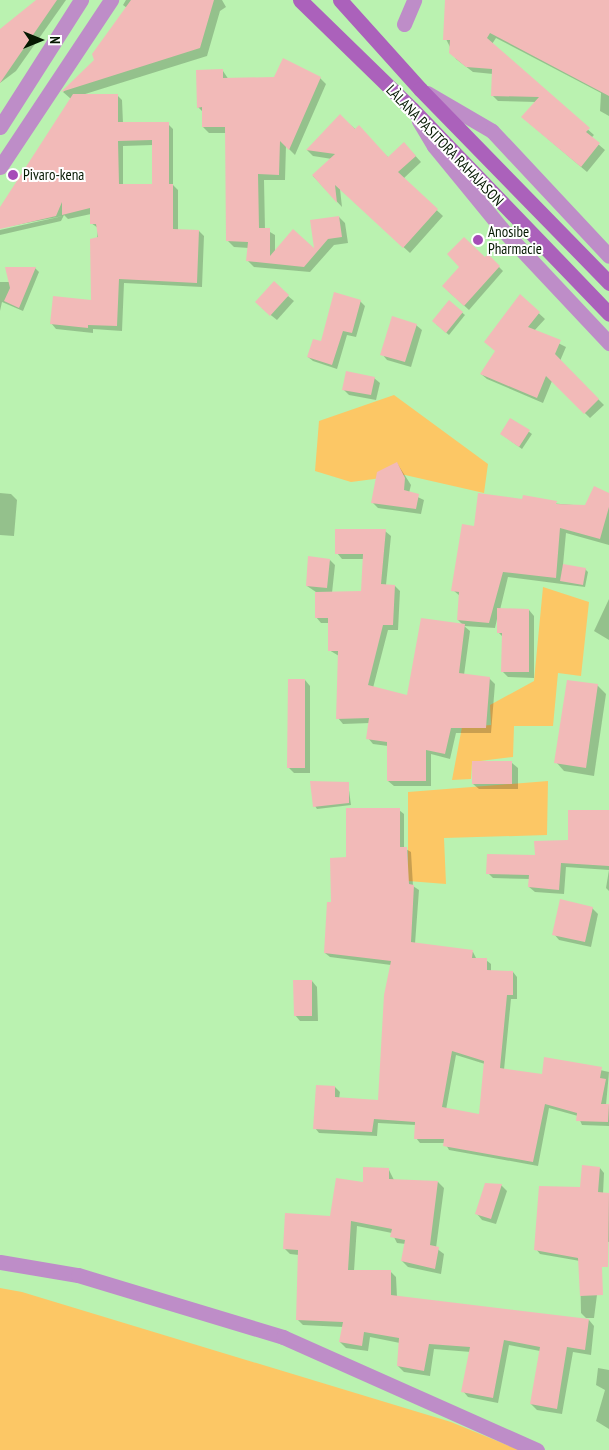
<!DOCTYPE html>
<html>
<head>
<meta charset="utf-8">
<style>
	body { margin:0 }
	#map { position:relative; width:609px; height:1450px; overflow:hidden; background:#baf2b0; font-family:"PT Sans Narrow",sans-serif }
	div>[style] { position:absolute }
	.green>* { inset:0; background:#fcc765 }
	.shadow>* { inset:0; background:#0003 }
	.building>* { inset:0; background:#f2bab8 }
	.minor>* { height:15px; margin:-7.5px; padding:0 7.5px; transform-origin:7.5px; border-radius:7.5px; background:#be8dc8 }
	.tertiary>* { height:15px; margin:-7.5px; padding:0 7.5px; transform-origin:7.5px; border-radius:7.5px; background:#be8dc8 }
	.secondary>* { height:15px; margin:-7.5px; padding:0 7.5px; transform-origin:7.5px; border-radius:7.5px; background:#ab61bb }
	.dots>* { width:14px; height:14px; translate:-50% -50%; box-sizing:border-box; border:2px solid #fff; border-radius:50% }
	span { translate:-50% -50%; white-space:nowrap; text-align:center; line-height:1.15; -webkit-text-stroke:4px #fff; paint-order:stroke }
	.street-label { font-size:15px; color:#051902 }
	.poi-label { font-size:15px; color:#051902 }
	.left { translate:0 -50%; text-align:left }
	.north { position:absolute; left:15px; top:15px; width:50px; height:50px; -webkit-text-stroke:4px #fff; paint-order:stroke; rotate:90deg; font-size:14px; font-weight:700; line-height:20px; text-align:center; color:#051902 }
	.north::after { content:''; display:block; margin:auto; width:18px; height:22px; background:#051902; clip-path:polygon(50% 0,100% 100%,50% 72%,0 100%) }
</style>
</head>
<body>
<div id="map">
	<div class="green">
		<i style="clip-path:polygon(394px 395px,488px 464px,484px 493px,405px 475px,351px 482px,315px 471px,319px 421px)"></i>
		<i style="clip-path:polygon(543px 587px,589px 602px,581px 676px,558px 673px,553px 726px,514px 726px,513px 757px,472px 762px,471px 779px,452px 780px,462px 727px,491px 725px,490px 705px,534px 681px)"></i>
		<i style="clip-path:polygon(548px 781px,547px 835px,444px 838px,446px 884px,408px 881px,408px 792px)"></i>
		<i style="clip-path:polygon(0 1288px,22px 1292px,451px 1422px,519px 1450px,0 1450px)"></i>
	</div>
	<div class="shadow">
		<i style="clip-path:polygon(38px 0,66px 0,16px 71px,0 83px,0 53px)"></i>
		<i style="clip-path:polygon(evenodd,126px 0,222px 0,226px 7px,220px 11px,207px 56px,82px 95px,117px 95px,122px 100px,123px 123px,168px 124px,173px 129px,173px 185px,178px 190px,178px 230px,199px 231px,204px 236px,202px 287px,124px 283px,122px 331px,93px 329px,93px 333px,56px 329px,51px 323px,92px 301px,98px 228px,91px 223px,91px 214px,68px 219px,64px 215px,61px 221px,0 235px,0 230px,63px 216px,0 228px,0 209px,71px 99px,63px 92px,96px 61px,127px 8px,123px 5px,126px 0,153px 145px,153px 185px,123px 185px,123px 146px,153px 145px)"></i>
		<i style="clip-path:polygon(446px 0,609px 0,609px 116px,600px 111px,601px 93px,496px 38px,492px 44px,594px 135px,591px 138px,605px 150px,587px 172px,528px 122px,536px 102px,498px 101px,492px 95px,493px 74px,473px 72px,456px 59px,446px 39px)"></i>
		<i style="clip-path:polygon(223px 71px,229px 80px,320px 78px,326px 84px,295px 155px,286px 146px,285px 180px,264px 180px,265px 229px,275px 235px,275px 251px,316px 251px,339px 217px,345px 223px,348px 243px,334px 245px,310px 272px,254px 267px,248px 261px,249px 248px,234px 247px,228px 241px,227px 133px,209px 133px,203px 127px,203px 112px,198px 107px)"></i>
		<i style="clip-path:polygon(340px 116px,389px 158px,410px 150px,421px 162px,403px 179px,443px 216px,410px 253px,340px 189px,342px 207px,313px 176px,332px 159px,313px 156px,307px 150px)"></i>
		<i style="clip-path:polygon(488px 256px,503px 271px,469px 310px,448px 291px,461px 266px)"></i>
		<i style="clip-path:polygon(35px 268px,39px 272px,23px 311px,2px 302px,0 311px,0 282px,10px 282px)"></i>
		<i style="clip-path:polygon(288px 296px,294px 301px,277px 320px,262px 308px)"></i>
		<i style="clip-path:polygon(520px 296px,545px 319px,534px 331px,566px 347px,560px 361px,604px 405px,590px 418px,552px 381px,543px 403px,487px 379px,481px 374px,496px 351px)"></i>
		<i style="clip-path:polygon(360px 301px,365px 306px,356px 337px,347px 335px,337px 369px,313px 361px,308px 357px)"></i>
		<i style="clip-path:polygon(449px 302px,465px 315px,449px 335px,436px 324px)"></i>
		<i style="clip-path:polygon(416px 325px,422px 330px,411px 367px,387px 360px,382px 354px)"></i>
		<i style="clip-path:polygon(374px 378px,380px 383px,376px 400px,349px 395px,344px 390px)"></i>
		<i style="clip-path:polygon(511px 419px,532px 434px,522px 449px,504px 436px)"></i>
		<i style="clip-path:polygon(397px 463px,411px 485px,409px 493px,424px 500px,421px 514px,378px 508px,373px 503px)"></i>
		<i style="clip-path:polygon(0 493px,11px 494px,17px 500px,14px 536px,0 535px)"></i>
		<i style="clip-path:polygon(609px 494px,609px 545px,566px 533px,563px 565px,585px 569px,588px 572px,585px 587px,508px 577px,500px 610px,529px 610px,534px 616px,534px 678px,508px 677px,503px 672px,503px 637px,498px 632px,497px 619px,495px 628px,464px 626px,470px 631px,464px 675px,489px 678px,495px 684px,491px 733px,456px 733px,450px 759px,431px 754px,431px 786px,394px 786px,388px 781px,388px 746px,373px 744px,368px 738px,370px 723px,343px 724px,338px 718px,339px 656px,329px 650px,329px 623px,321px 623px,316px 617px,316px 592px,307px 586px,330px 560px,335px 565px,332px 593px,362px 592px,364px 559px,342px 559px,337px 553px,385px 531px,391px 536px,386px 585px,395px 586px,400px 591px,398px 630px,388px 630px,373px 688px,408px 696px,464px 626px,458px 620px,460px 596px,453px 590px,475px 527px,523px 501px,586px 506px)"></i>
		<i style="clip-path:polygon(609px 599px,609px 640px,594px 631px)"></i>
		<i style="clip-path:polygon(305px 680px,310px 686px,310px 773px,294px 773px,288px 767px)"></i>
		<i style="clip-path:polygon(597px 685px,606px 694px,594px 776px,564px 771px,556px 762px)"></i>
		<i style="clip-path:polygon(512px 763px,518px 768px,518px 789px,479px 789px,473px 784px)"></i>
		<i style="clip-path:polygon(348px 783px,351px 805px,317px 809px,315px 806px)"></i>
		<i style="clip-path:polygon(evenodd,399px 810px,404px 814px,404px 848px,411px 852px,413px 886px,419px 890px,415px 944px,473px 952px,477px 960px,486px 960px,491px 964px,491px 971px,513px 972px,517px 977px,517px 999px,511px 999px,504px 1070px,543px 1075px,545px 1058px,609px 1072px,606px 1105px,609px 1105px,609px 1126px,582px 1125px,578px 1116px,549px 1108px,538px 1166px,449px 1150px,445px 1143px,420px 1143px,416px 1138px,416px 1125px,378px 1123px,377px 1136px,319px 1133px,315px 1128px,335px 1087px,340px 1092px,339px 1099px,379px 1102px,391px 965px,330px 957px,325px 953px,333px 903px,347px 859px,399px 810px,456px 1055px,485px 1064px,480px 1116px,446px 1110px,456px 1055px)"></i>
		<i style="clip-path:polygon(609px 846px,609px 870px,566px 867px,564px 894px,535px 892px,529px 887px,530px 879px,493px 878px,488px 873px,537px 856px)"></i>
		<i style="clip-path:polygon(609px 870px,609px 891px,606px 888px)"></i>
		<i style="clip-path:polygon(592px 908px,598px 914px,591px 947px,559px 940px,554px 934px)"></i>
		<i style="clip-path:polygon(312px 981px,317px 987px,318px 1021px,300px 1021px,295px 1015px)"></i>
		<i style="clip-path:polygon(600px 1168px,604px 1173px,603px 1194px,609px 1195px,609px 1242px,604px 1241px,594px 1318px,586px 1318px,581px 1313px,580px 1261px,540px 1254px,536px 1249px)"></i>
		<i style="clip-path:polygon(389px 1170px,394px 1180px,438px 1182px,444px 1188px,436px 1248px,444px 1254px,441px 1274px,408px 1267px,402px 1261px,406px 1244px,397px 1243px,392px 1233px,357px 1226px,354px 1271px,390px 1271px,396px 1277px,397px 1297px,589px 1320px,594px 1326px,591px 1355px,573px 1352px,562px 1414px,537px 1410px,531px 1404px,540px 1351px,509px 1345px,498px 1403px,468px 1397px,463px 1391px,471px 1352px,434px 1349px,430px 1376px,404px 1372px,398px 1366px,400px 1343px,370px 1337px,368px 1351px,346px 1348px,340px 1342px,343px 1327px,303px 1325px,297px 1319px,299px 1255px,290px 1254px,284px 1248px,332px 1217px,364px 1183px)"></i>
		<i style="clip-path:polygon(501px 1185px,507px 1191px,496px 1224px,482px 1220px,477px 1214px)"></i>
		<i style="clip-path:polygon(598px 1368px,609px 1370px,609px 1429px,596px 1421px,605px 1390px,596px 1385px)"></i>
	</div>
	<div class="building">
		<i style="clip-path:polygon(36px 0,57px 0,0 83px,0 29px)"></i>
		<i style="clip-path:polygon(131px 0,214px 0,200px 48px,61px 92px,94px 60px,92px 54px)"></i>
		<i style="clip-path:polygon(445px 0,609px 0,609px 96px,490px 33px,487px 38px,590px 128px,586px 132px,600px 143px,581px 167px,521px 117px,539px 97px,491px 96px,492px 69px,466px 67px,449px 53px,450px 40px,443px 40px)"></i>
		<i style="clip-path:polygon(283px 58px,321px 77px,289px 150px,280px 141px,279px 175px,258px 174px,259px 228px,270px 228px,270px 256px,293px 229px,314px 248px,310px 220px,339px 216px,342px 237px,328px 239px,304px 267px,246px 261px,248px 242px,226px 241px,225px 127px,202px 127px,202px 107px,197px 108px,196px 70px,223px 69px,223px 78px,274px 77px)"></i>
		<i style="clip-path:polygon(evenodd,73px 94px,118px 94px,118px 122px,169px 122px,169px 184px,173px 184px,173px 229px,199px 230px,197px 283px,119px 279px,117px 326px,88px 325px,88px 328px,50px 324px,53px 296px,91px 300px,90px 239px,98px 237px,96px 224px,90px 224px,90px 208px,62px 215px,62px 202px,56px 216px,0 229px,0 207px,73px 94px,152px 140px,152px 184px,119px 184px,118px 141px,152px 140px)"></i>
		<i style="clip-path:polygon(340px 114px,355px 129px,359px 125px,388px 157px,404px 142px,416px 156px,398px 172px,438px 209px,403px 248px,335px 185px,337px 203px,312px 175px,335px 154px,306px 150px)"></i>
		<i style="clip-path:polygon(464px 237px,485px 257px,488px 254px,500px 266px,464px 306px,442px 286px,459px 267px,447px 254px)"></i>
		<i style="clip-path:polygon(5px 267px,36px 267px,19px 308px,4px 301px,10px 288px)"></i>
		<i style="clip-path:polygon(274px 281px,289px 295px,270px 316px,255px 302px)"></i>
		<i style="clip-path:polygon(334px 292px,361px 300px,352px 333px,343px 331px,332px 365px,307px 357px,313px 339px,321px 341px)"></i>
		<i style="clip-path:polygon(520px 294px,540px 312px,528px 327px,561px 340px,555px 354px,599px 399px,584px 414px,546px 376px,537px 398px,480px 374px,495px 351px,484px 342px)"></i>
		<i style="clip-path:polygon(449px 300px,463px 312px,446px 333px,432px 321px)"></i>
		<i style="clip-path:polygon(392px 316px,417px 324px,405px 362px,380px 355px)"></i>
		<i style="clip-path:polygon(346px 371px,375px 377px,371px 395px,342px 390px)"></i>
		<i style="clip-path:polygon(510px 418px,530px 430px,519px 447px,500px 434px)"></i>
		<i style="clip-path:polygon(397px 462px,405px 478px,404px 490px,419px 494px,416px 509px,371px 503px,377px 472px)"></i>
		<i style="clip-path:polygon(594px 486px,609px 493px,609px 507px,600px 539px,560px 528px,556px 578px,503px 572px,489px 623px,457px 620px,459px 592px,451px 591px,462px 524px,474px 526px,478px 493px,522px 499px,523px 495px,557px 501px,556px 504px,585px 505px)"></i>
		<i style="clip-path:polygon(335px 529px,386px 529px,381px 584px,395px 585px,393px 625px,383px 625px,368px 685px,407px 695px,421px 618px,465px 624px,459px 673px,490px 677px,486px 728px,451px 728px,445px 754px,426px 750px,426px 781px,387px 781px,387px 742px,366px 739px,369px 718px,336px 719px,338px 651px,328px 651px,328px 618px,315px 618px,315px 592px,361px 591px,363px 554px,335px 554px)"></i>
		<i style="clip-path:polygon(308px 556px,330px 559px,327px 588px,306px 586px)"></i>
		<i style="clip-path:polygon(563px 564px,586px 568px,583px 585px,560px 581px)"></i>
		<i style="clip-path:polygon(497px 608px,529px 609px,529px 672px,501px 672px,502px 633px,497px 633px)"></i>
		<i style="clip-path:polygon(288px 679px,305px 679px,305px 768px,287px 768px)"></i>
		<i style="clip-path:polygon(567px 680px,598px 684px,586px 768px,554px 763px)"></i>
		<i style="clip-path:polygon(472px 761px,512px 761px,512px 784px,472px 784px)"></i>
		<i style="clip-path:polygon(310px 781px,349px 782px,349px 803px,313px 807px)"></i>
		<i style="clip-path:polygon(evenodd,346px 808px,400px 808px,400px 847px,407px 847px,409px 884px,414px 885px,411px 942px,473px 950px,472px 958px,487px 958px,487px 970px,513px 971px,513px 995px,507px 995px,500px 1068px,542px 1074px,544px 1057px,602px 1067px,600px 1078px,606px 1079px,601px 1104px,609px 1104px,608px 1122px,576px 1121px,577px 1113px,545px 1104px,533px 1162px,443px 1146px,444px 1139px,414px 1139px,415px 1122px,374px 1119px,372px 1132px,313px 1129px,316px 1085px,335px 1086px,335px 1097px,378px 1100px,384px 995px,391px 961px,324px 953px,327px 902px,331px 902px,330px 858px,346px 857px,346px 808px,452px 1051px,484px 1061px,479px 1114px,442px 1107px,452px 1051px)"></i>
		<i style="clip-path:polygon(568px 810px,609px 810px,609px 866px,561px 863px,559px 890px,528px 887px,529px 875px,486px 874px,487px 854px,535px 855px,534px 841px,568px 840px)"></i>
		<i style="clip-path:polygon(560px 899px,593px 907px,585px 942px,552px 935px)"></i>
		<i style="clip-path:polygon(293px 980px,312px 980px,312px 1016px,294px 1016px)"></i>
		<i style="clip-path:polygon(582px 1165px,600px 1167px,598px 1192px,609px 1193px,608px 1267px,602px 1267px,603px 1295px,580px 1296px,578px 1258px,534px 1250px,539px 1186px,580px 1187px)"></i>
		<i style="clip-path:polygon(363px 1167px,389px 1168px,389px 1179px,438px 1181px,430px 1245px,439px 1247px,435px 1269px,401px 1261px,405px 1240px,390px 1237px,392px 1229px,351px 1221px,348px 1270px,391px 1270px,391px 1295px,589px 1319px,585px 1350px,567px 1347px,557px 1409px,530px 1404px,540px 1347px,504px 1340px,493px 1398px,461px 1392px,470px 1347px,429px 1344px,424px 1371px,397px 1366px,399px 1338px,364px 1332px,362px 1346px,339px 1342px,343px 1322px,296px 1320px,298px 1250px,283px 1249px,285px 1213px,330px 1216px,336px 1178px,363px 1182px)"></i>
		<i style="clip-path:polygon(485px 1183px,502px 1184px,491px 1219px,475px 1214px)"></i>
	</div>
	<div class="minor">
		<i style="left:404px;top:24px;width:26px;rotate:-67deg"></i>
		<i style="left:427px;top:93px;width:75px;rotate:30.3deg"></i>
		<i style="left:492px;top:131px;width:171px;rotate:46.9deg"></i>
		<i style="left:419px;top:121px;width:29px;rotate:59deg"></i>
		<i style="left:434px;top:146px;width:106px;rotate:50.7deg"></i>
		<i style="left:501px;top:228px;width:158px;rotate:46.8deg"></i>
		<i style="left:0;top:1262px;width:79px;rotate:9.5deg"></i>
		<i style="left:78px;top:1275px;width:214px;rotate:16.8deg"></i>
		<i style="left:283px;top:1337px;width:278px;rotate:24deg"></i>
	</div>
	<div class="tertiary">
		<i style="left:0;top:127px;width:151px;rotate:-57.5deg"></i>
		<i style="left:0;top:167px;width:201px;rotate:-56.4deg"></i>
	</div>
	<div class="secondary">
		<i style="left:300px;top:0;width:156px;rotate:44.2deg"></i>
		<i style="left:412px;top:109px;width:284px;rotate:46.1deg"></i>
		<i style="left:340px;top:0;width:120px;rotate:48deg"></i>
		<i style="left:420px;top:89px;width:271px;rotate:45.7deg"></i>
	</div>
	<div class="dots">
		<i style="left:13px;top:175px;background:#a64cb8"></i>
		<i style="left:478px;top:240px;background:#a64cb8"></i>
	</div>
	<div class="street-label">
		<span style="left:445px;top:145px;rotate:46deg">LÀLANA PASITORA RAHAJASON</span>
	</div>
	<div class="poi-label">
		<span class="left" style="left:23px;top:175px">Pivaro-kena</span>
		<span class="left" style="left:488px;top:240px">Anosibe<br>Pharmacie</span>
	</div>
	<div class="north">N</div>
</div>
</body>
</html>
